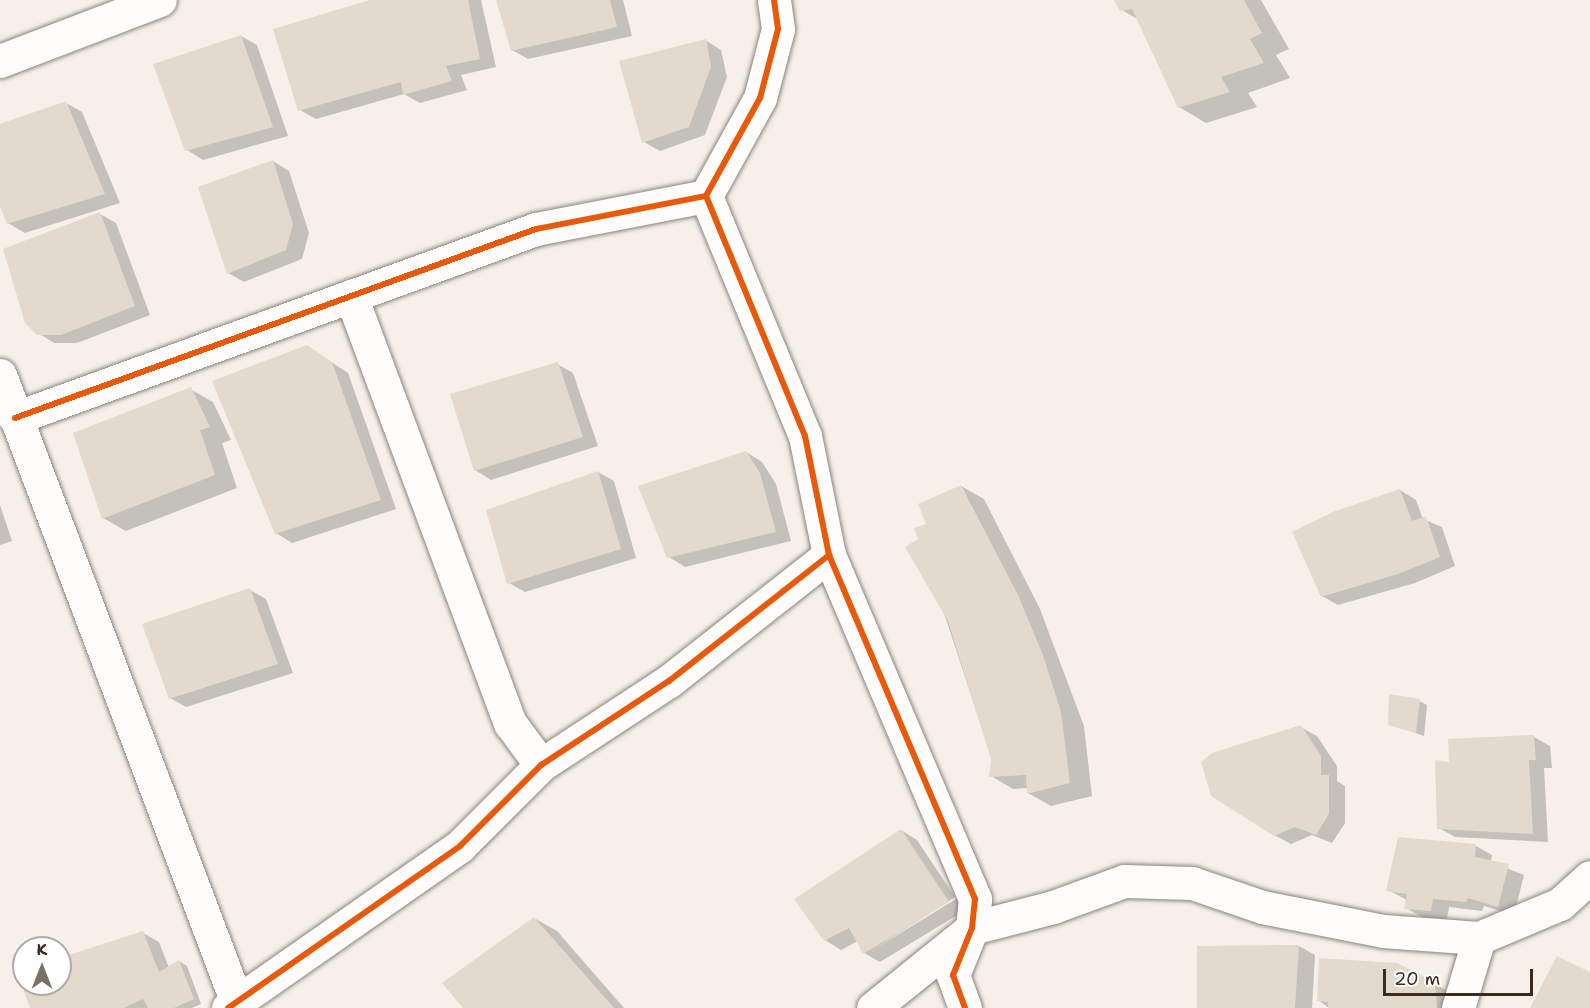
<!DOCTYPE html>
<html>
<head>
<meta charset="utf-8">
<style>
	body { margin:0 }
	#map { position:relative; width:1590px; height:1008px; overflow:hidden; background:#f6f0e9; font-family:"Shantell Sans",sans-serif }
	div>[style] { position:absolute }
	.shadow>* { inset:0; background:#0003 }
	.building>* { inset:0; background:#e3d9cd }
	.roads { filter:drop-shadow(0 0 2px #8a847e) drop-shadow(0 0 2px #8a847e) }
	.street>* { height:33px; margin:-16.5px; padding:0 16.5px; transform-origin:16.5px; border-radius:16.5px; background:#fefdfc }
	.secondary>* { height:33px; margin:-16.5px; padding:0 16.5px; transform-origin:16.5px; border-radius:16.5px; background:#fefdfc }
	.cycleway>* { height:6px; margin:-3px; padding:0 3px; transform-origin:3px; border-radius:3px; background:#e8590c }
	span { translate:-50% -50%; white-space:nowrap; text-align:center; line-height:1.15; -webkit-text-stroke:4.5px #fff; paint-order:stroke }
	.north { position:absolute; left:12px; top:936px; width:60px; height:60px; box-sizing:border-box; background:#fff; border:2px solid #b1aaa5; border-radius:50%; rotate:0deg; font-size:16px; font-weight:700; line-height:24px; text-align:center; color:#3b2a1e }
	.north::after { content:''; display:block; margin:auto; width:21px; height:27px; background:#7c6f65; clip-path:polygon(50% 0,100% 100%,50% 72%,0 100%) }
	.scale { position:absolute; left:1383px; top:969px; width:150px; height:27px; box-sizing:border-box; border:3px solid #3b2a1e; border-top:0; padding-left:8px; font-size:18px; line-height:21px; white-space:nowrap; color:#3b2a1e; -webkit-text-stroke:4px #fff; paint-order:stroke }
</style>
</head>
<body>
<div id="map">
	<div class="shadow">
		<i style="clip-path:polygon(380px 0,481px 0,496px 67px,461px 75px,467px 90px,420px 103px,404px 94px,316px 119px,300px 110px)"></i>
		<i style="clip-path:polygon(498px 0,623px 0,632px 36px,528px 59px,512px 50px)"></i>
		<i style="clip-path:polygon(1116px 0,1261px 0,1289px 49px,1276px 55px,1290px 78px,1248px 93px,1257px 107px,1206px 123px,1179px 107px,1139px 20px,1122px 10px)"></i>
		<i style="clip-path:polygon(241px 36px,257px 45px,288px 136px,203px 160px,187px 150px)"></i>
		<i style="clip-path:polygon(705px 40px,721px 50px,727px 77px,705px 135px,660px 151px,644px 142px)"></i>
		<i style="clip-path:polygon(66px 103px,82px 112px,120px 203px,25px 233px,8px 223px,0 202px,0 125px)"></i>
		<i style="clip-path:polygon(273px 161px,289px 171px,309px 233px,302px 259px,244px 282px,228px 273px)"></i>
		<i style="clip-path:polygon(100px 214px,116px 223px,150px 315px,77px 343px,54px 343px,38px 333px)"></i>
		<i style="clip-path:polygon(307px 346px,348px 373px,396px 509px,292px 543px,276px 533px)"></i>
		<i style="clip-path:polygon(557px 364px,573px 373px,598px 446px,491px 480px,475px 470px)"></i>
		<i style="clip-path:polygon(190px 389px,213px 402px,231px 440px,222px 443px,237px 488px,126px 531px,103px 518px)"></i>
		<i style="clip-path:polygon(746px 452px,762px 462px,776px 484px,791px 541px,685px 567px,669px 557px)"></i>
		<i style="clip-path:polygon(598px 472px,614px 481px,636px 558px,525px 592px,509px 583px)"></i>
		<i style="clip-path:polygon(961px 486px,984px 499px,1040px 609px,1084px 726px,1092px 796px,1051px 806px,1028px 793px,1028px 788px,1013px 789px,991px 776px,992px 759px,920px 540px,928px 525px)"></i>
		<i style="clip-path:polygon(1400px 490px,1416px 500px,1423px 519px,1442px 527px,1455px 566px,1415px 583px,1338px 605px,1322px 596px)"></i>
		<i style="clip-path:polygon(0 505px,12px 541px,0 545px)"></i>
		<i style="clip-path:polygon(250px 590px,266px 599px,293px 673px,186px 707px,170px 698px)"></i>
		<i style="clip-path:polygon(1419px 701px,1427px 705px,1424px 736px,1389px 724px)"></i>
		<i style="clip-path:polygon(1300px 727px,1317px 736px,1337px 766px,1337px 781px,1345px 786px,1345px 823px,1332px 843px,1312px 835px,1291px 844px,1274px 835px)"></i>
		<i style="clip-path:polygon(1534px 737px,1550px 746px,1552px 768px,1544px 768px,1548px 842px,1455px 837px,1439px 828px,1450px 763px)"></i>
		<i style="clip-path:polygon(901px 830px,917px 840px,955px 897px,871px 951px,956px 899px,964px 911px,880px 962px,864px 953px,858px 941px,841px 950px,825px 940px)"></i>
		<i style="clip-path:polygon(1476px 846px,1492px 855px,1491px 862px,1524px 875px,1514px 915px,1484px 906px,1482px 911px,1449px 907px,1447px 919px,1422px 917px,1406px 908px,1407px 900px,1388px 890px)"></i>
		<i style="clip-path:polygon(534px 918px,557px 931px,624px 1008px,465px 1008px)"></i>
		<i style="clip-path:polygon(143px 933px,159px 942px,169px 968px,179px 961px,187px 966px,201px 1004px,192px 1008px,31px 1008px,19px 972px,24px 971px,24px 984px,60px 984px,60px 959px)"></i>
		<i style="clip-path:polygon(1299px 946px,1315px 955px,1312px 1008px,1197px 1008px)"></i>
		<i style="clip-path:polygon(1434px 983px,1457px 997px,1458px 1008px,1329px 1008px,1318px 1000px)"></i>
	</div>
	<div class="building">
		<i style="clip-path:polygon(370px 0,468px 0,480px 59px,446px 66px,452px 81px,403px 95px,401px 82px,298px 111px,273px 29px)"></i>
		<i style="clip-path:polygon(496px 0,610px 0,617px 27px,511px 51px)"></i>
		<i style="clip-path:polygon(1114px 0,1244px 0,1262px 33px,1250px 39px,1264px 63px,1221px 77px,1230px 92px,1178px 108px,1132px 9px,1120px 11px)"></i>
		<i style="clip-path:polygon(241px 35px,273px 127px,185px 151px,153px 64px)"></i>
		<i style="clip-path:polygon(706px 39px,711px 67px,689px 127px,642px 143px,619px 61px)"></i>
		<i style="clip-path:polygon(66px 101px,105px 194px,7px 224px,0 206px,0 124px)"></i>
		<i style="clip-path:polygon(273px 160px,293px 224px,286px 250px,227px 274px,198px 187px)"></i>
		<i style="clip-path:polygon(100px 212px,135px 306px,61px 335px,37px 335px,25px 323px,3px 249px)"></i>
		<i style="clip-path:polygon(307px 345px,332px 362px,381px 500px,275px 534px,212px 381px)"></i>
		<i style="clip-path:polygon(558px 362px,583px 437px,474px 471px,450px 394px)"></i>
		<i style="clip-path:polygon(191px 387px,210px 427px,200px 430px,215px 475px,102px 519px,73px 433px)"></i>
		<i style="clip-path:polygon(746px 451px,760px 473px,776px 532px,667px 558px,638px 486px)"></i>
		<i style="clip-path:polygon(598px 471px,621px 549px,507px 584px,486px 510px)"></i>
		<i style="clip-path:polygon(961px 485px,1018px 595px,1043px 655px,1061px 712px,1070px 783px,1027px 794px,1026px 775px,989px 777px,991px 759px,948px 621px,905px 547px,918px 539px,914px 528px,926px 524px,918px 504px)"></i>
		<i style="clip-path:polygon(1400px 489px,1412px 521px,1426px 516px,1440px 557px,1398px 574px,1321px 597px,1292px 532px,1333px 512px)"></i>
		<i style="clip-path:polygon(250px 588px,278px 664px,169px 699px,142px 624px)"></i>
		<i style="clip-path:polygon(1389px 694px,1420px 699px,1416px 733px,1388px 725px)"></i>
		<i style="clip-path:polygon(1301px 725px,1321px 756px,1321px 775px,1329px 775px,1329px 814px,1316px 835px,1295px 827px,1274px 836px,1211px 796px,1201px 762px,1212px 753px)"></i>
		<i style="clip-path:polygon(1534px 735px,1536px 760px,1529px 760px,1533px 834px,1437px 829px,1435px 760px,1449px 762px,1448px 739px)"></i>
		<i style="clip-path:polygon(901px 829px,949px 902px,863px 954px,849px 928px,824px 941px,794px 899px)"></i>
		<i style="clip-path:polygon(1398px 837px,1476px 844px,1475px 857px,1509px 864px,1498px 907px,1468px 898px,1466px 902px,1433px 899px,1431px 911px,1404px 909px,1407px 894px,1386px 891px)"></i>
		<i style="clip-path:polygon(534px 917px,614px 1008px,463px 1008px,442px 983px)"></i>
		<i style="clip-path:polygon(143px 931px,159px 972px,179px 960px,194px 999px,174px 1008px,148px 1008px,143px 999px,124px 1008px,30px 1008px,17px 971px,24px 969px,24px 984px,60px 984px,60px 958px)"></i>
		<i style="clip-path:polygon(1299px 945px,1295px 1008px,1197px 1008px,1197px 946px)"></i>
		<i style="clip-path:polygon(1557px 956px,1590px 972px,1590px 1008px,1530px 1008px)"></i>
		<i style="clip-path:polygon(1319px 958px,1397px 963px,1435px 982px,1437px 1008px,1328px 1008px,1328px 1002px,1317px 1001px)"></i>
	</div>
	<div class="roads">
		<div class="street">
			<i style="left:774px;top:0;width:29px;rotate:82deg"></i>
			<i style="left:778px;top:29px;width:71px;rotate:104.6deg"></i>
			<i style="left:760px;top:98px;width:112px;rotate:118.9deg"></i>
			<i style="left:706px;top:196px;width:260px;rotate:67.6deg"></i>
			<i style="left:805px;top:436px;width:121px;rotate:78.6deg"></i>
			<i style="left:829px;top:555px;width:374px;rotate:67deg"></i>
			<i style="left:975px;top:899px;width:29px;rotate:96deg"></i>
			<i style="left:972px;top:928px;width:51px;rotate:112deg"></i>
			<i style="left:953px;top:975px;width:35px;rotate:70deg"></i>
			<i style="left:351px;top:296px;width:456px;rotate:69.6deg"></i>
			<i style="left:510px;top:723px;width:52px;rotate:53.6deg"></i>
			<i style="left:0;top:375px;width:677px;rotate:69.32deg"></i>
			<i style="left:15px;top:418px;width:554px;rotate:-19.94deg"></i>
			<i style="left:536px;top:229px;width:173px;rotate:-11deg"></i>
			<i style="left:228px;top:1008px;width:283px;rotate:-34.9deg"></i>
			<i style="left:460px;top:846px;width:115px;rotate:-45deg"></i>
			<i style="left:541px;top:765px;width:153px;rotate:-33.3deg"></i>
			<i style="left:669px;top:681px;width:204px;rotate:-38.2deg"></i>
			<i style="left:873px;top:1008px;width:127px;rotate:-38.9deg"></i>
			<i style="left:972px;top:928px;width:84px;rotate:-14.5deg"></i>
			<i style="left:1053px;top:907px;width:76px;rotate:-20.1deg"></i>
			<i style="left:1124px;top:881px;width:68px;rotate:1.7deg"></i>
			<i style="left:1192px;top:883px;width:74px;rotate:18.9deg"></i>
			<i style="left:1262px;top:907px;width:123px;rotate:11.2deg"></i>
			<i style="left:1383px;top:931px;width:96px;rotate:4.2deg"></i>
			<i style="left:1458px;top:1008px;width:73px;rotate:-73.3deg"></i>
			<i style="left:1479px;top:938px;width:88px;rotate:-22.8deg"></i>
			<i style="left:1560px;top:904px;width:40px;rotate:-42deg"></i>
		</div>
		<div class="secondary">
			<i style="left:0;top:61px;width:171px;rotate:-20.9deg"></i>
		</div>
	</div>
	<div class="cycleway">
		<i style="left:774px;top:0;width:29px;rotate:82deg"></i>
		<i style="left:778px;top:29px;width:71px;rotate:104.6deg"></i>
		<i style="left:760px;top:98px;width:112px;rotate:118.9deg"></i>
		<i style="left:706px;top:196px;width:260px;rotate:67.6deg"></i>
		<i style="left:805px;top:436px;width:121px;rotate:78.6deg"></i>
		<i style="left:829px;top:555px;width:374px;rotate:67deg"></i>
		<i style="left:975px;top:899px;width:29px;rotate:96deg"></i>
		<i style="left:972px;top:928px;width:51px;rotate:112deg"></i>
		<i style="left:953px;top:975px;width:35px;rotate:70deg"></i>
		<i style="left:15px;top:418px;width:554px;rotate:-19.94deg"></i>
		<i style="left:536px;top:229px;width:173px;rotate:-11deg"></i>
		<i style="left:228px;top:1008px;width:283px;rotate:-34.9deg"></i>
		<i style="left:460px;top:846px;width:115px;rotate:-45deg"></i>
		<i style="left:541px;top:765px;width:153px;rotate:-33.3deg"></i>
		<i style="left:669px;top:681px;width:204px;rotate:-38.2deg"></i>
	</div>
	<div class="north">K</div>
	<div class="scale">20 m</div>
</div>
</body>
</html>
